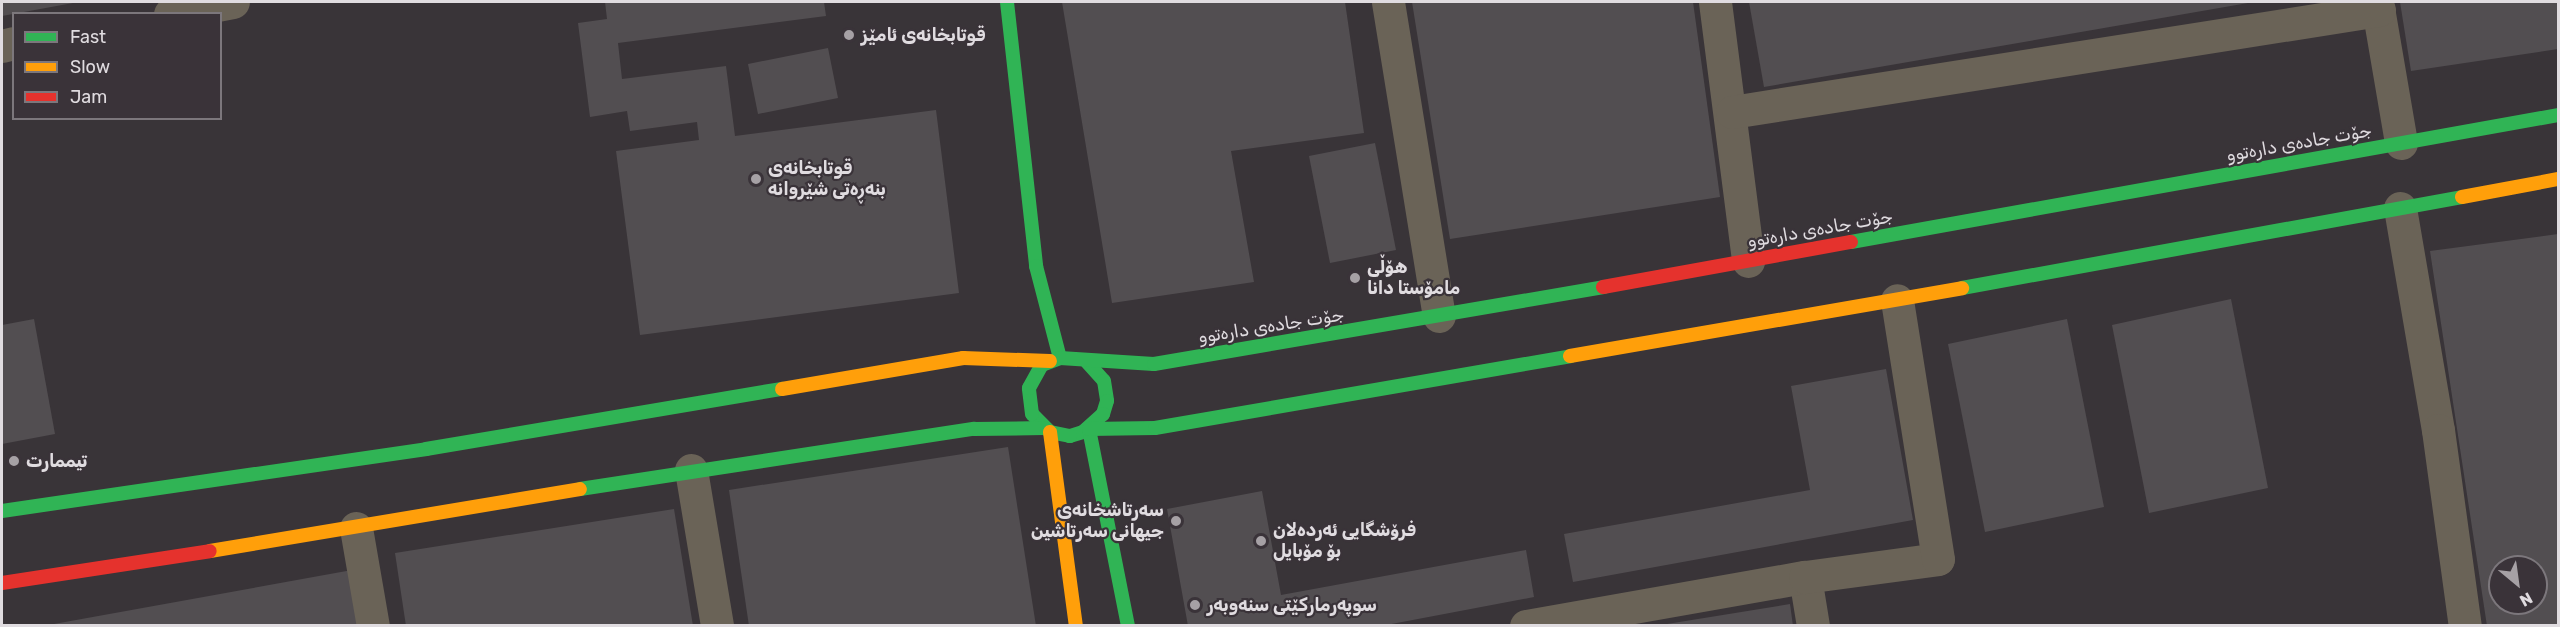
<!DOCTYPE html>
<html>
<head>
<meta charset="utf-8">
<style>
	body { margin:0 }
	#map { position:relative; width:2560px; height:627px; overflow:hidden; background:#393438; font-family:Rubik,"Noto Sans Arabic",sans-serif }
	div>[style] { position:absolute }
	.building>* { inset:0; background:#524e51 }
	.street>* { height:33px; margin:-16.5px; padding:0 16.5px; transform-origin:16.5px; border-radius:16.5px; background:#6a6357 }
	.fast>* { height:14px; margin:-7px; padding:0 7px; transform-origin:7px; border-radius:7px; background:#30b455 }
	.slow>* { height:14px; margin:-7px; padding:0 7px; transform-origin:7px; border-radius:7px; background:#ff9f0a }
	.jam>* { height:14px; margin:-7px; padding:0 7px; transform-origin:7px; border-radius:7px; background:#e5322d }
	.dots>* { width:16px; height:16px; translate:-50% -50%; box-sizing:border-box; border:3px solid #3a3339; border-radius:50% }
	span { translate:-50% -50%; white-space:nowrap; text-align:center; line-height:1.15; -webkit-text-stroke:4.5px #3a3339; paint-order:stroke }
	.poi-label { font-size:18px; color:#e0dce0; font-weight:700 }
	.left { translate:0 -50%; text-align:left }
	.right { translate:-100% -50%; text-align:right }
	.street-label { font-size:18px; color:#e0dce0 }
	.frame { position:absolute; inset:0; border:3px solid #e0dce0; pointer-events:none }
	.legend { position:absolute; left:12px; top:12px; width:210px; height:108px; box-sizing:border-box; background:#3a3339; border:2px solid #7c777c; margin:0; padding:8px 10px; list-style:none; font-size:18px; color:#e0dce0 }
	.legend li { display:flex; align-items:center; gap:12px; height:30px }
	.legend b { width:30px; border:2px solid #7c777c }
	.north { position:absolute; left:2488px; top:555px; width:60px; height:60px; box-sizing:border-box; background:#3a3339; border:2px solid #7c777c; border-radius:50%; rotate:151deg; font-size:16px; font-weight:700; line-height:24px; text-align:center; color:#e0dce0 }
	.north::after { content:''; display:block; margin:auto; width:21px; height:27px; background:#a6a1a5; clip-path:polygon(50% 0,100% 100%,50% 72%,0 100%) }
</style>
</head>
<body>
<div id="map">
	<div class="building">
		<i style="clip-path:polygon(2px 2px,73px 2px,73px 3px,2px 16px)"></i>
		<i style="clip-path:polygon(605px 2px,824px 2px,826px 16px,618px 43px,622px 79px,726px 66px,735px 136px,936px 110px,959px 293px,640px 335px,616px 151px,699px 140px,697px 122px,630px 131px,627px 111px,590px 117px,578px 23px,607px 19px)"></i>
		<i style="clip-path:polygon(1062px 2px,1345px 2px,1364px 133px,1231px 151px,1254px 282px,1112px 303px)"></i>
		<i style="clip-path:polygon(1412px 2px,1693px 2px,1720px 197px,1450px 239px)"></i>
		<i style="clip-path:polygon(1749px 2px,2248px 2px,2248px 3px,1764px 87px)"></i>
		<i style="clip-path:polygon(2400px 2px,2558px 2px,2558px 49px,2411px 71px)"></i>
		<i style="clip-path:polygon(828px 48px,838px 98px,758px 114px,748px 64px)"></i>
		<i style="clip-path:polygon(1375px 143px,1396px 250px,1330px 263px,1309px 156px)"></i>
		<i style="clip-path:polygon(evenodd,2558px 234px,2558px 626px,2487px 626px,2430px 251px,2558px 234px,2500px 567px,2536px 567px,2536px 603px,2500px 603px,2500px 567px)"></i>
		<i style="clip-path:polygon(2231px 299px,2268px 488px,2149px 513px,2112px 325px)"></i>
		<i style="clip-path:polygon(34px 319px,55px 434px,2px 444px,2px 325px)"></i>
		<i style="clip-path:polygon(2067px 319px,2104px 507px,1985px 532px,1948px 344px)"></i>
		<i style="clip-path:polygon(1886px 369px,1913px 520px,1573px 582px,1564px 534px,1810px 490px,1791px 386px)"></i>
		<i style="clip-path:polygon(1008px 447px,1036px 626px,749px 626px,729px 490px)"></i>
		<i style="clip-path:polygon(1262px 491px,1281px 595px,1526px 550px,1534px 597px,1381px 626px,1188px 626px,1167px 509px)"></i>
		<i style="clip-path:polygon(674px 509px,693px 626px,406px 626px,395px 553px)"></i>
		<i style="clip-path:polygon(352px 570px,361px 626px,54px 626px,54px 624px)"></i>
		<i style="clip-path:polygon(1790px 604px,1793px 626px,1667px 626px,1667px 624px)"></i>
	</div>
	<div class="street">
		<i style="left:1388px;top:2px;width:318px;rotate:80.8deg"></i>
		<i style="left:1715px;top:2px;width:261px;rotate:82.7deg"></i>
		<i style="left:2377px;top:2px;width:143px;rotate:80.3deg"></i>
		<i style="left:170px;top:14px;width:64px;rotate:-10.8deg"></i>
		<i style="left:2px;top:46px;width:12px;rotate:-14deg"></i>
		<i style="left:1732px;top:112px;width:655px;rotate:-8.96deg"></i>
		<i style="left:2400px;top:208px;width:225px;rotate:80.3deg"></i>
		<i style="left:2438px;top:430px;width:198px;rotate:82.2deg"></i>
		<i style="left:691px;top:470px;width:158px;rotate:80.5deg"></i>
		<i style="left:356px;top:528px;width:99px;rotate:80.2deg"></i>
		<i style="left:1805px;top:577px;width:50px;rotate:80.7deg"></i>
		<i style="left:1526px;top:626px;width:283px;rotate:-10deg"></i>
		<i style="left:1805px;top:577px;width:134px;rotate:-7.7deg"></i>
		<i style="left:1938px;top:559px;width:262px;rotate:-99deg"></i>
	</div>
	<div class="fast">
		<i style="left:1007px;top:2px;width:266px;rotate:83.7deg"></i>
		<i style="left:1036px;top:266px;width:95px;rotate:75.4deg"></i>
		<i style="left:1851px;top:242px;width:718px;rotate:-10.18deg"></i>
		<i style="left:1962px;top:288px;width:508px;rotate:-10.31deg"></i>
		<i style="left:1087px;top:362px;width:25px;rotate:48deg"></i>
		<i style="left:1104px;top:381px;width:20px;rotate:81deg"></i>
		<i style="left:1107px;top:401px;width:14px;rotate:107deg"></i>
		<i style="left:1103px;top:414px;width:27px;rotate:138deg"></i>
		<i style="left:1083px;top:432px;width:14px;rotate:163deg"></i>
		<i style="left:1070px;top:436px;width:20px;rotate:-169deg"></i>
		<i style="left:1050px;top:432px;width:25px;rotate:-135deg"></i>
		<i style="left:1032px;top:414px;width:26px;rotate:-97deg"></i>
		<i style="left:1029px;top:388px;width:26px;rotate:-61deg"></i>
		<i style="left:1042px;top:365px;width:19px;rotate:-21deg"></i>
		<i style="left:1060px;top:358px;width:94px;rotate:3.7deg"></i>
		<i style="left:1154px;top:364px;width:456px;rotate:-9.7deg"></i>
		<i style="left:580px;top:489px;width:399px;rotate:-8.7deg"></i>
		<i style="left:974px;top:429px;width:70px;rotate:-0.8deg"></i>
		<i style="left:2px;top:511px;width:429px;rotate:-8.3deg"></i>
		<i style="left:426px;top:449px;width:361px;rotate:-9.6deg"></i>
		<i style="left:1128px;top:626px;width:201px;rotate:-101.2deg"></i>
		<i style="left:1089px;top:429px;width:66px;rotate:-0.9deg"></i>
		<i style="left:1155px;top:428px;width:421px;rotate:-9.8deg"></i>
	</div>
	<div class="slow">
		<i style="left:2462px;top:197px;width:98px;rotate:-10.6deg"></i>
		<i style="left:1570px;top:356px;width:398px;rotate:-9.8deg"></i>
		<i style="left:782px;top:389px;width:184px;rotate:-9.7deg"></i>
		<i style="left:963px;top:358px;width:87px;rotate:2deg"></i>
		<i style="left:1050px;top:432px;width:196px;rotate:82.4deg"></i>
		<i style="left:210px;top:551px;width:375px;rotate:-9.5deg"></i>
	</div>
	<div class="jam">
		<i style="left:1603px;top:287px;width:252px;rotate:-10.3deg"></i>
		<i style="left:2px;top:583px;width:210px;rotate:-8.7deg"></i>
	</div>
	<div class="dots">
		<i style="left:849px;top:35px;background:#a6a1a5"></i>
		<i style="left:756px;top:179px;background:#a6a1a5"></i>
		<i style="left:1355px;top:278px;background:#a6a1a5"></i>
		<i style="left:14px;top:461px;background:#a6a1a5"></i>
		<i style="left:1176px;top:521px;background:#a6a1a5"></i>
		<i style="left:1261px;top:541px;background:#a6a1a5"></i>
		<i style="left:1195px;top:605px;background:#a6a1a5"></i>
	</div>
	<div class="poi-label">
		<span class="left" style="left:861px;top:35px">قوتابخانەی ئامێز</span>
		<span class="left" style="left:768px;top:179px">قوتابخانەی<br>بنەڕەتی شێروانە</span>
		<span class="left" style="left:1367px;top:278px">هۆڵی<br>مامۆستا دانا</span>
		<span class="left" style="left:26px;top:461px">تیممارت</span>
		<span class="right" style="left:1164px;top:521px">سەرتاشخانەی<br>جیهانی سەرتاشین</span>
		<span class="left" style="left:1273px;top:541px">فرۆشگایی ئەردەلان<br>بۆ مۆبایل</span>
		<span class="left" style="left:1207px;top:605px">سوپەرمارکێتی سنەوبەر</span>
	</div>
	<div class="street-label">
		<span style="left:2299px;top:143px;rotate:-10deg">جۆت جادەی دارەتوو</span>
		<span style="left:1820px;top:229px;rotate:-10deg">جۆت جادەی دارەتوو</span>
		<span style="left:1271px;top:326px;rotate:-9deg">جۆت جادەی دارەتوو</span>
	</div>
	<div class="frame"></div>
	<ul class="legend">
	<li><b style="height:8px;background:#30b455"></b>Fast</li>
	<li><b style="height:8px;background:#ff9f0a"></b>Slow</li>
	<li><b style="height:8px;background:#e5322d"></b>Jam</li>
	</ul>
	<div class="north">N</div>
</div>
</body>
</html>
